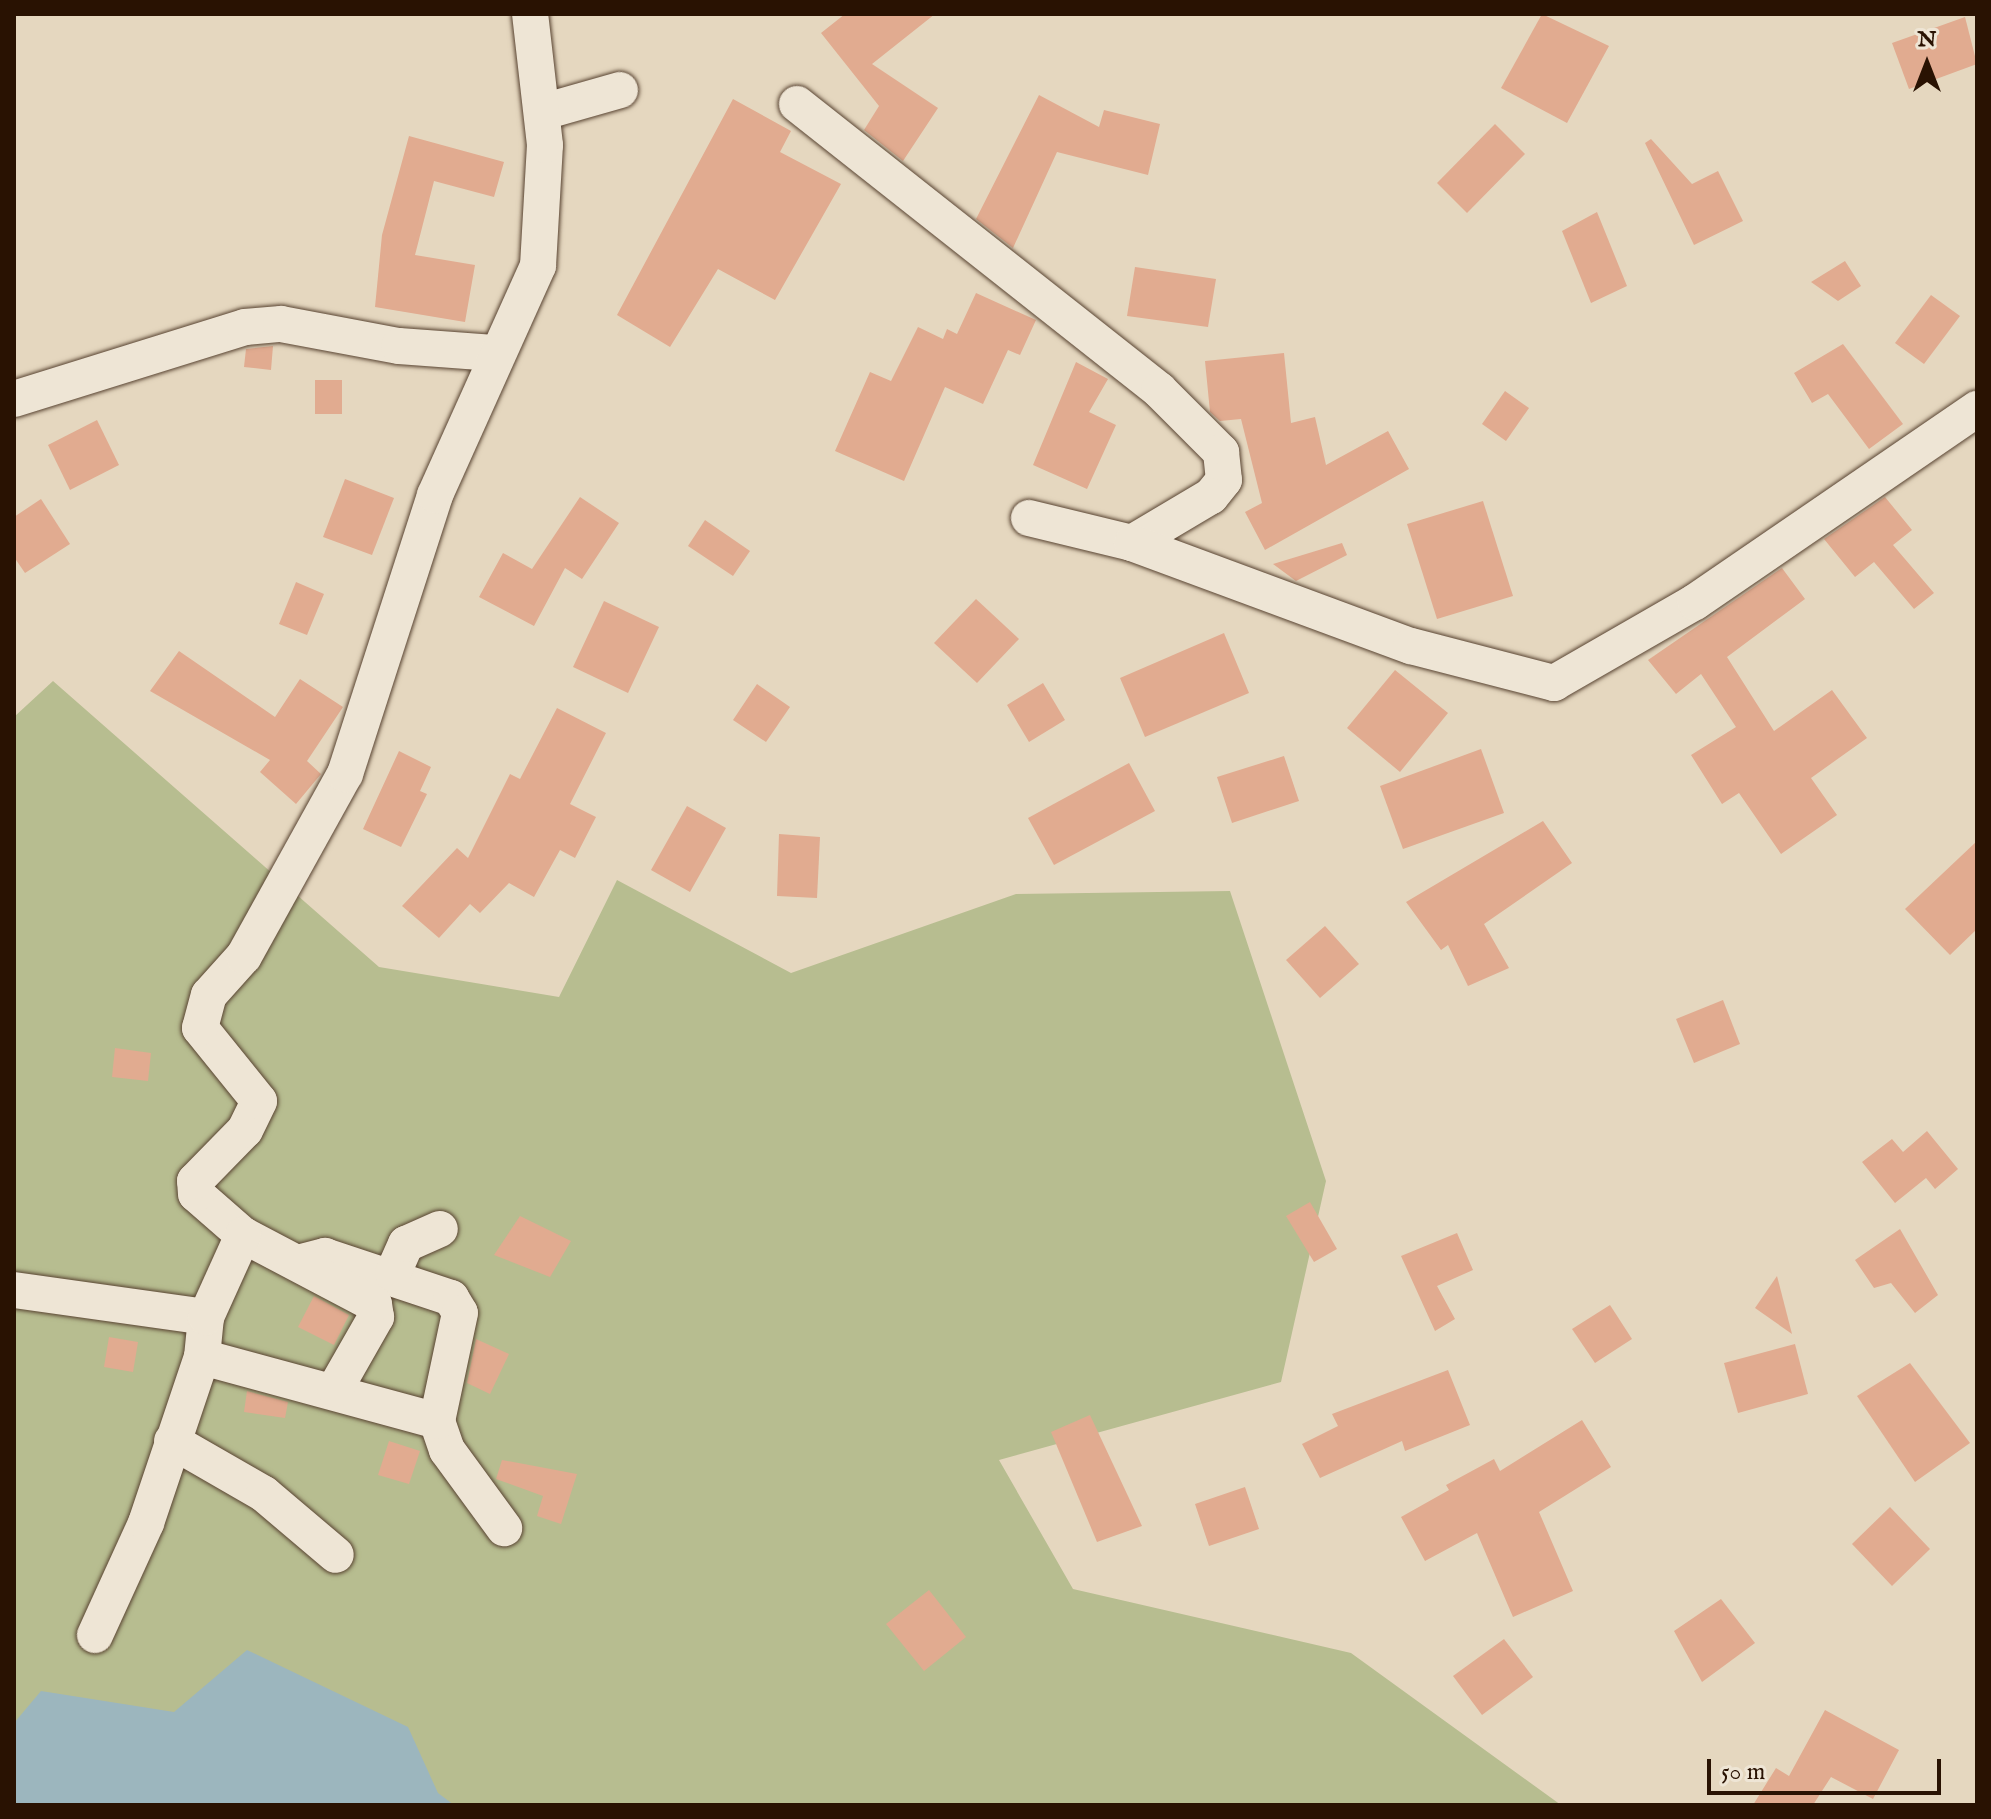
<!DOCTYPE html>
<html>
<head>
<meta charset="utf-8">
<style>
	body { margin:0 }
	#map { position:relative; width:1991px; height:1819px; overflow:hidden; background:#e5d7bf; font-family:"IM FELL English",serif }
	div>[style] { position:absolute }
	.green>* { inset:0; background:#b7bd90 }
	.water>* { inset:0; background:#9cb6be }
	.building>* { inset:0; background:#e1ab90 }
	.roads { filter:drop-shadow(0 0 2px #584331) drop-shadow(0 0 2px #584331) }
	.minor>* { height:36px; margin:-18px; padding:0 18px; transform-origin:18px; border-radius:18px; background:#eee5d5 }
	span { translate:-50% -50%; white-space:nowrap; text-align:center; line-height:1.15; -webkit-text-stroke:8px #eee5d5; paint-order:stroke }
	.frame { position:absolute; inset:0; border:16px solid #291202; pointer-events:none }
	.north { position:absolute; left:1887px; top:24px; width:80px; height:80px; -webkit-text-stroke:6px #eee5d5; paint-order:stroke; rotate:0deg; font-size:22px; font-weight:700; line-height:32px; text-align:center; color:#291202 }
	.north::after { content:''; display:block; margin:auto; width:28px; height:36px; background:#291202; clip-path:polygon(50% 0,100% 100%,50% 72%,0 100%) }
	.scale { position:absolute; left:1707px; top:1759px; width:234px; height:36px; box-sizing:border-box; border:4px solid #291202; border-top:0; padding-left:10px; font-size:24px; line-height:28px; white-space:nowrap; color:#291202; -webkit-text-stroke:6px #eee5d5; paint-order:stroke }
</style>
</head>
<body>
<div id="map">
	<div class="green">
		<i style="clip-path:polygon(53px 681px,379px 967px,559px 997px,617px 880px,791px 973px,1016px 894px,1230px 891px,1326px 1181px,1281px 1382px,999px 1460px,1073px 1589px,1351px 1653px,1561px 1805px,14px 1805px,14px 717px)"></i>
	</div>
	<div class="water">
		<i style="clip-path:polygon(247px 1650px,408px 1727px,438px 1793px,454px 1805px,14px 1805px,14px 1723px,41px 1691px,174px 1712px)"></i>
	</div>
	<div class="building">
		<i style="clip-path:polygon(845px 14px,935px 14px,872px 64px,938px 108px,903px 161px,864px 130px,879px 106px,821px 33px)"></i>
		<i style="clip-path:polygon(1542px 14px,1609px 46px,1567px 123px,1501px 88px)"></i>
		<i style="clip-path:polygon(1965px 17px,1977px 64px,1909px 89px,1892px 43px)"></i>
		<i style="clip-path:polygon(1039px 95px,1099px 127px,1104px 110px,1160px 124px,1148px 175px,1057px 152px,1013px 248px,976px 219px)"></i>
		<i style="clip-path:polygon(733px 99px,791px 131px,780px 152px,841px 184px,775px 300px,718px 269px,670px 347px,617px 315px)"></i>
		<i style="clip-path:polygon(1495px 124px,1525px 154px,1467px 213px,1437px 183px)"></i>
		<i style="clip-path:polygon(409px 136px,504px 162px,494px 197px,434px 181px,415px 255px,475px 265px,465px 322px,375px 307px,382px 235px)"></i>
		<i style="clip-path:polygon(1651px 139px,1692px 184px,1718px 171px,1743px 221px,1694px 245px,1645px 143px)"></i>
		<i style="clip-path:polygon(1597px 212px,1627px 286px,1591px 303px,1562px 231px)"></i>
		<i style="clip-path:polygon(1845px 261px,1861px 286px,1838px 301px,1811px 282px)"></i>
		<i style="clip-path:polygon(1135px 267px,1216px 279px,1208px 327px,1127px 316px)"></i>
		<i style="clip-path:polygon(976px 293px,1036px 320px,1020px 355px,1008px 350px,983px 404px,945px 387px,904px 481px,835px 451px,870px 372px,891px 381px,918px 327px,943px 339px,947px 329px,957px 334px)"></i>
		<i style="clip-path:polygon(1931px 295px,1960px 316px,1924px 364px,1895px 343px)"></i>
		<i style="clip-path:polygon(1843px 344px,1903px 424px,1869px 449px,1828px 394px,1812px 403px,1794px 373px)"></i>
		<i style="clip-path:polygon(273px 346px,271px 370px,244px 367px,246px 349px)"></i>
		<i style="clip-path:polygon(1284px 353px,1291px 423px,1315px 417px,1326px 465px,1388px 431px,1409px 469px,1265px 550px,1245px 512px,1262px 503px,1241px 419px,1220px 421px,1210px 412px,1205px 361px)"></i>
		<i style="clip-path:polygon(1076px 362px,1108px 379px,1089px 412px,1116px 425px,1087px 489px,1033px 465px)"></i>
		<i style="clip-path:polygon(315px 380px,342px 380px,342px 414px,315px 414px)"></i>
		<i style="clip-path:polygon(1505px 391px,1529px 408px,1506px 441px,1482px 424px)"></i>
		<i style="clip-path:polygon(97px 420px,119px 465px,70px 490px,48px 445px)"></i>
		<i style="clip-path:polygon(345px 479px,394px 498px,372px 555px,323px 537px)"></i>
		<i style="clip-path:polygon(580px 497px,619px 523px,582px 579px,565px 568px,534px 626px,479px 597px,503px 553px,532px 569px)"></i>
		<i style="clip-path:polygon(1885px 497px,1912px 530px,1893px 545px,1934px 593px,1914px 609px,1874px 562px,1855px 577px,1824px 539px)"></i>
		<i style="clip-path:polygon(41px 499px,70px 544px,25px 573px,14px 557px,14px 517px)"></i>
		<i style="clip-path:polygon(1483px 501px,1513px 596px,1437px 619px,1407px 524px)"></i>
		<i style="clip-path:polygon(705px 520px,750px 551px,733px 576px,688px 546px)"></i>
		<i style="clip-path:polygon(1342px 543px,1347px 555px,1296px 581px,1273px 564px)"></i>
		<i style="clip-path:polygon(1782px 568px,1805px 599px,1727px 657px,1774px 731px,1832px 690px,1867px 738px,1811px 778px,1837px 815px,1781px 854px,1739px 793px,1722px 804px,1691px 755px,1736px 727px,1701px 674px,1676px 694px,1648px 660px)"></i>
		<i style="clip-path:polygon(296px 582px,324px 594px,307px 635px,279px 624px)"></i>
		<i style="clip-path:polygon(976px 599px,1019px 639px,977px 683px,934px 643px)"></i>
		<i style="clip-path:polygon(604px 601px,659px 627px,628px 693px,573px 667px)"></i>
		<i style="clip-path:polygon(1224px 633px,1249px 693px,1145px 737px,1120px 678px)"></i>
		<i style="clip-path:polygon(179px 651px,275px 717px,300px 679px,343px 707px,307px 761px,321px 774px,296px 804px,260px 772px,270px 760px,150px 691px)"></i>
		<i style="clip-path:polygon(1395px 670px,1448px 713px,1400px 772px,1347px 728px)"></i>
		<i style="clip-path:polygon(1043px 683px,1065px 720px,1029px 742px,1007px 705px)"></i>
		<i style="clip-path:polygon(757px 684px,790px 707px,766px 742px,733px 720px)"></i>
		<i style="clip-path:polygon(557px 708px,606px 733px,570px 804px,596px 817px,575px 858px,560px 850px,534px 897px,509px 883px,480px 913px,470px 904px,439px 938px,402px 906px,457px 848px,468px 858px,510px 774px,520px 779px)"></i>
		<i style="clip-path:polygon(1481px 749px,1504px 813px,1403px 849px,1380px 786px)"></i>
		<i style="clip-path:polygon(399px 751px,431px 767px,420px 791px,427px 794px,401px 847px,363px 829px)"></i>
		<i style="clip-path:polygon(1284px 756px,1299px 801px,1232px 823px,1217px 777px)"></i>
		<i style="clip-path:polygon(1129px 763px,1155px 811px,1054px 865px,1028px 818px)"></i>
		<i style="clip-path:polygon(687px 806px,726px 828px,690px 892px,651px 870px)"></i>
		<i style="clip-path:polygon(1543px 821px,1572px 863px,1484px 924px,1509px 968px,1468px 986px,1448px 945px,1441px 950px,1406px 902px)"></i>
		<i style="clip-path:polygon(779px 834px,820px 837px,817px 898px,777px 896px)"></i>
		<i style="clip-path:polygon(1977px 841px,1977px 929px,1950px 955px,1905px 909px)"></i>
		<i style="clip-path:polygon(1325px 926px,1359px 964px,1320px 998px,1286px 960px)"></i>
		<i style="clip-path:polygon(1723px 1000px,1740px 1044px,1694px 1063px,1676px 1019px)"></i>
		<i style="clip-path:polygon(115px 1048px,151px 1053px,148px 1081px,112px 1077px)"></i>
		<i style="clip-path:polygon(1927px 1131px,1958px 1169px,1935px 1189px,1926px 1178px,1895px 1203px,1862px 1162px,1892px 1139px,1903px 1152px)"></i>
		<i style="clip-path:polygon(1310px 1202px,1337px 1249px,1314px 1262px,1286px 1216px)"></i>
		<i style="clip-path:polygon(520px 1216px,571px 1241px,550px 1277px,494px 1255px)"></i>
		<i style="clip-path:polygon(1900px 1229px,1938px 1295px,1915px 1313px,1891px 1283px,1874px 1288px,1855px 1260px)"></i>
		<i style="clip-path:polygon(1457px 1233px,1473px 1270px,1437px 1286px,1455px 1319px,1435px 1331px,1401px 1256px)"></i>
		<i style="clip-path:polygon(1777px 1276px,1792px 1334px,1755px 1308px)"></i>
		<i style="clip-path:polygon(314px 1296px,349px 1315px,334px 1345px,298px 1327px)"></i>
		<i style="clip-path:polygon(1610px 1305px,1632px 1339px,1595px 1363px,1572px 1329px)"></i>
		<i style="clip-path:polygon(109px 1337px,138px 1342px,133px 1372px,104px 1367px)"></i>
		<i style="clip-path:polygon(476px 1339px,509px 1354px,490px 1394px,467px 1383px)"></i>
		<i style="clip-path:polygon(1795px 1344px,1808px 1394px,1738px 1413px,1724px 1363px)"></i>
		<i style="clip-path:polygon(1910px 1363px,1970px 1443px,1915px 1482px,1857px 1396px)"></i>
		<i style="clip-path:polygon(1448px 1370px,1470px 1425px,1405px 1451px,1402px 1441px,1320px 1478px,1302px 1444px,1338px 1426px,1332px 1414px)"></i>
		<i style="clip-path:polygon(247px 1391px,288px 1402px,285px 1418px,244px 1412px)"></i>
		<i style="clip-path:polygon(1090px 1415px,1142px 1526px,1097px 1542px,1051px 1432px)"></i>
		<i style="clip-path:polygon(1582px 1420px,1611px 1467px,1539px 1512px,1573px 1591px,1513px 1617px,1477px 1533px,1425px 1561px,1401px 1517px,1449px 1490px,1446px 1485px,1494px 1459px,1500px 1471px)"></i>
		<i style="clip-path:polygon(389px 1441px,420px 1451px,409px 1484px,378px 1475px)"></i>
		<i style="clip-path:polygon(502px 1460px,577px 1474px,561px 1524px,537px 1516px,543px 1496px,496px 1479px)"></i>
		<i style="clip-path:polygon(1245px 1487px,1259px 1529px,1209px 1546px,1195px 1504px)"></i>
		<i style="clip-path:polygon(1890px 1507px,1930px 1549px,1892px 1586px,1852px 1544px)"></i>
		<i style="clip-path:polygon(929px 1590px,966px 1637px,924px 1671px,886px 1624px)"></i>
		<i style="clip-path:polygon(1721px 1599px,1755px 1643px,1702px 1682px,1674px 1631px)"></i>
		<i style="clip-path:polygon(1504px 1639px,1533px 1677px,1482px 1715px,1453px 1676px)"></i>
		<i style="clip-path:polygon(1825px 1710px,1899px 1750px,1873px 1799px,1831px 1777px,1813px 1805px,1753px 1805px,1776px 1768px,1789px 1776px)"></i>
	</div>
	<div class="roads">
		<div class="minor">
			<i style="left:797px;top:104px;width:461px;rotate:38.3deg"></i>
			<i style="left:1159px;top:390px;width:88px;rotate:45deg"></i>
			<i style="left:1221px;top:452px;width:28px;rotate:84deg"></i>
			<i style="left:1224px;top:480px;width:21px;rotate:129deg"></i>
			<i style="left:1211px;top:496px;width:92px;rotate:149.3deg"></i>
			<i style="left:543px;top:112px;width:80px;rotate:-15.9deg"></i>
			<i style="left:14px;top:399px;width:242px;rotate:-17.3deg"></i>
			<i style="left:245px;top:327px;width:36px;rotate:-5deg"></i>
			<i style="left:281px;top:324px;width:120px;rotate:10.6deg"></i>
			<i style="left:399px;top:346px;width:95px;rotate:4.2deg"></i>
			<i style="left:1029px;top:518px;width:106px;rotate:13.6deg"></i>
			<i style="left:1132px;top:543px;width:297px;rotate:20.3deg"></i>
			<i style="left:1411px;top:646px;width:148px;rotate:14.5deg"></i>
			<i style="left:1554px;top:683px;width:163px;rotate:-29.9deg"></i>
			<i style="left:1695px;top:602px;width:342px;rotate:-34.4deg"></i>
			<i style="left:302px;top:1262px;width:24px;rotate:-15deg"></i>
			<i style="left:325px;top:1256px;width:133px;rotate:18.4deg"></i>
			<i style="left:451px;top:1298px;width:17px;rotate:59deg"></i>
			<i style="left:460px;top:1313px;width:110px;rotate:102deg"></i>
			<i style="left:437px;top:1421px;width:31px;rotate:71deg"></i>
			<i style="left:447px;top:1450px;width:97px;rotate:53.8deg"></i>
			<i style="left:393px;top:1273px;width:32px;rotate:-66deg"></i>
			<i style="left:406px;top:1244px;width:37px;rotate:-24deg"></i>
			<i style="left:14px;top:1290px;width:194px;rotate:8deg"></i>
			<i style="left:202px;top:1357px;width:244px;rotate:15.2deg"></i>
			<i style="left:335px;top:1389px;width:83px;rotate:-60.3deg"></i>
			<i style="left:376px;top:1317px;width:13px;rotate:-99deg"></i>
			<i style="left:374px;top:1304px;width:148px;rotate:-152.2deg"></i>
			<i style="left:243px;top:1235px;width:62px;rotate:-138.9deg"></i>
			<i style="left:196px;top:1194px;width:13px;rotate:-94deg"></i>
			<i style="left:195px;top:1181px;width:71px;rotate:-45.6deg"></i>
			<i style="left:245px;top:1130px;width:32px;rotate:-64deg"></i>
			<i style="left:259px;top:1101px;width:94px;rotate:-128.9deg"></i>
			<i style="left:200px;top:1028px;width:34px;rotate:-75deg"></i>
			<i style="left:209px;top:995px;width:52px;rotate:-48.1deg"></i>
			<i style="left:244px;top:956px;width:208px;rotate:-61deg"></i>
			<i style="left:345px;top:774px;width:293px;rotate:-72.1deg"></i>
			<i style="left:435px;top:495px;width:251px;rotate:-65.8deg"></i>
			<i style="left:538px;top:266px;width:121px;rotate:-86.7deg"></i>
			<i style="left:545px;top:145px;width:132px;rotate:-96.5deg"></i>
			<i style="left:172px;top:1441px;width:106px;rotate:29.9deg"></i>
			<i style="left:264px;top:1494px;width:94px;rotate:40.3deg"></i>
			<i style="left:95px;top:1635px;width:123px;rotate:-65.5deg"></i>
			<i style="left:146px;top:1523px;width:175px;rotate:-71.4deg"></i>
			<i style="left:202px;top:1357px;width:40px;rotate:-84.3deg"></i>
			<i style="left:206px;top:1317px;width:90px;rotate:-65.7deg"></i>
		</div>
	</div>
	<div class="frame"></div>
	<div class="north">N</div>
	<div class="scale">50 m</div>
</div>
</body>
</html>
